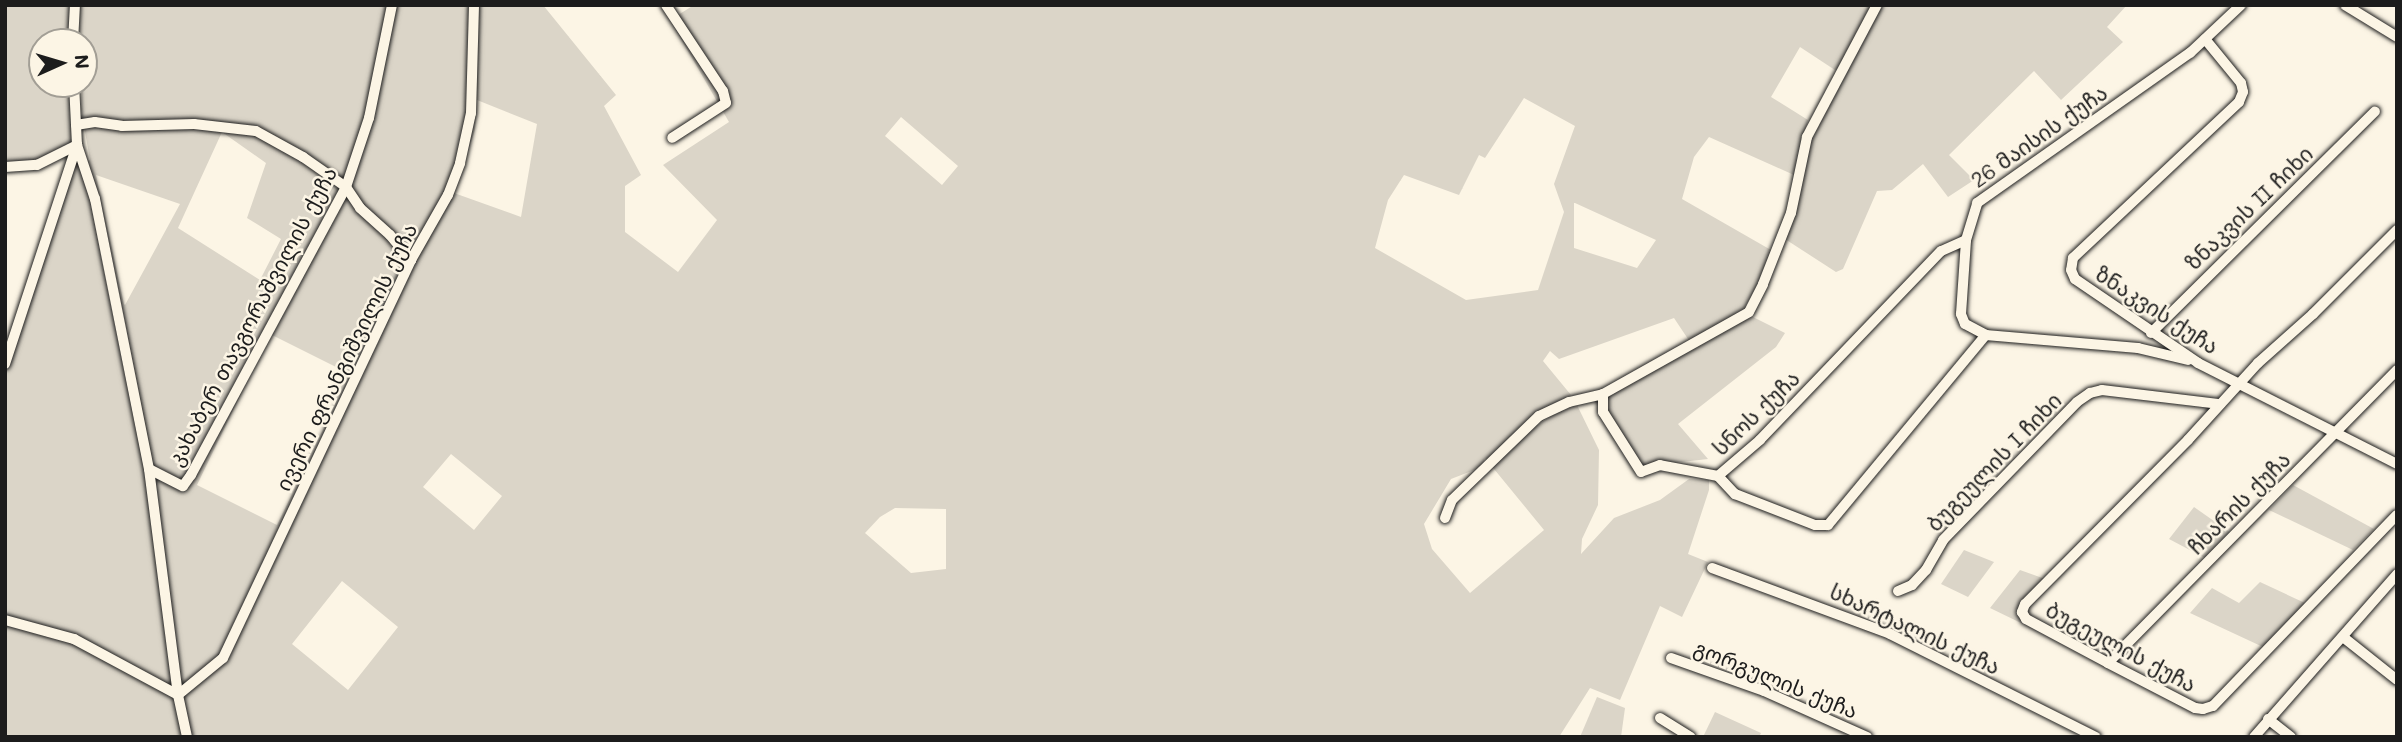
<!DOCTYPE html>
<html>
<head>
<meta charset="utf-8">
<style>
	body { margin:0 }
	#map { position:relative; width:2402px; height:742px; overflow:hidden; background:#fcf5e5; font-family:Mali,"Noto Sans Georgian",sans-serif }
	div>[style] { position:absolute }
	.green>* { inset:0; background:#dbd5c8 }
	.roads { filter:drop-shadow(0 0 2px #1c1c1c) drop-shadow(0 0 2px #1c1c1c) }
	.minor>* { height:10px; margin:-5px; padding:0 5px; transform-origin:5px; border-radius:5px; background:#fcf5e5 }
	span { translate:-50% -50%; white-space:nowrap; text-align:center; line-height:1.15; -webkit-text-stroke:5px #fcf5e5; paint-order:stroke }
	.street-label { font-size:21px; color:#1c1c1c }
	.frame { position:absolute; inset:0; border:7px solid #1c1c1c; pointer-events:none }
	.north { position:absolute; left:28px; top:28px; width:70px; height:70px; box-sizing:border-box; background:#fcf5e5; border:2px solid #a29e95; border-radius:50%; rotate:86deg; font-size:19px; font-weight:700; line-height:28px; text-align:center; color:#1c1c1c }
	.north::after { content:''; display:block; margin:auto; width:24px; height:32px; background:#1c1c1c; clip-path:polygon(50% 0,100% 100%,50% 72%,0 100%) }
</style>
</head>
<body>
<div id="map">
	<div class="green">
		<i style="clip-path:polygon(5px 5px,70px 5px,69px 42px,42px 42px,42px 84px,70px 84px,72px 144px,33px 161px,5px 163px)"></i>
		<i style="clip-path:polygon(evenodd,80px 5px,543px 5px,616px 95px,604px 106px,641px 175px,625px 186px,625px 232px,678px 272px,717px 220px,663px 165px,729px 122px,670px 20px,694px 5px,1873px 5px,1838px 72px,1800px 47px,1771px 97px,1808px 120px,1794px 175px,1709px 137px,1694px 157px,1682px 199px,1771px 250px,1763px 277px,1742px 311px,1690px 342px,1674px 318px,1559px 359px,1550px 351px,1543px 361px,1571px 395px,1531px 415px,1538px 425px,1552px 415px,1577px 405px,1599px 450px,1598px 505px,1582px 539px,1581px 554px,1614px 518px,1660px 500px,1689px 479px,1709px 480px,1709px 490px,1688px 554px,1708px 562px,1682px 617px,1660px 606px,1620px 700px,1590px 688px,1559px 737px,5px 737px,5px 374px,75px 164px,90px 160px,81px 109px,84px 42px,79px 42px,80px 5px,1524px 98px,1575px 126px,1554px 184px,1564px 212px,1538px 290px,1466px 300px,1375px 248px,1388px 200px,1404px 175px,1459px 195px,1479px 155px,1485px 158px,1524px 98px,80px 5px,477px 100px,537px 124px,521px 217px,454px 193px,475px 130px,477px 100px,80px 5px,901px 117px,958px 166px,942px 185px,885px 136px,901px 117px,80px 5px,222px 132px,266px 163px,247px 218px,281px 239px,260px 280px,178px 228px,222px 132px,80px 5px,96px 175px,180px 204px,125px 305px,124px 304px,96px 175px,80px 5px,1574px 203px,1575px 203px,1656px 240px,1637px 268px,1574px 248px,1574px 203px,80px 5px,270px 334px,350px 374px,277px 525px,197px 485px,270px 334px,80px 5px,451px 454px,502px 496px,474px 530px,423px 487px,451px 454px,80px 5px,1485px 458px,1544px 530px,1470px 593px,1432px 549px,1424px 524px,1451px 479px,1482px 467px,1485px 458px,80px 5px,895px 508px,946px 509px,946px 569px,911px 573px,865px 533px,880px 517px,895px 508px,80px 5px,342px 581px,398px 627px,348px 690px,292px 644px,342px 581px)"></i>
		<i style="clip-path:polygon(1880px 5px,2127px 5px,2107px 27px,2123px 42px,2061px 100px,2034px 71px,1949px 155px,1974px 180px,1948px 197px,1923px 164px,1892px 190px,1877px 191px,1843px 269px,1836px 272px,1785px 239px,1811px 138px)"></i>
		<i style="clip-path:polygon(1751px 316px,1785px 333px,1776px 347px,1678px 424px,1708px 459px,1646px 466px,1640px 463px,1607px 413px,1607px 398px,1640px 375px)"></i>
		<i style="clip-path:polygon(2293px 485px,2374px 529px,2353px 550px,2269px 510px)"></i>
		<i style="clip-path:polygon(2194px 507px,2231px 533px,2205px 558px,2169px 539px)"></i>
		<i style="clip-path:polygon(1964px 550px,1994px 562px,1968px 597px,1941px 584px)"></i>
		<i style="clip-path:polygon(2020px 570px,2045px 579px,2018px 614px,2023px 624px,1990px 608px)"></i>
		<i style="clip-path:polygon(2260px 582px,2305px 603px,2263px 647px,2190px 613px,2212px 588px,2239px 603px)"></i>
		<i style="clip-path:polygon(1597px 697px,1625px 708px,1621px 737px,1580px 737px)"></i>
		<i style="clip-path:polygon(1715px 712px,1761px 733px,1759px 737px,1703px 737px)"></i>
	</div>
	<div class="roads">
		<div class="minor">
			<i style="left:666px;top:5px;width:103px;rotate:56.5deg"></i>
			<i style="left:723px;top:91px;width:12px;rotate:76deg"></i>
			<i style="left:726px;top:103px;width:64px;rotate:147.1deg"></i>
			<i style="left:2345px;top:5px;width:61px;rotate:31.6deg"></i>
			<i style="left:2205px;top:39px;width:57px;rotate:50.7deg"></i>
			<i style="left:2241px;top:83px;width:9px;rotate:77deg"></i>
			<i style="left:2243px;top:92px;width:11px;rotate:112deg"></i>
			<i style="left:2239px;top:102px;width:228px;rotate:136.8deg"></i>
			<i style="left:2073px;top:258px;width:12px;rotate:99deg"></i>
			<i style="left:2071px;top:270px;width:10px;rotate:66deg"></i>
			<i style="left:2075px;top:279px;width:149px;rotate:34.3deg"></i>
			<i style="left:2198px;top:363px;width:223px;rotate:26.9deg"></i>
			<i style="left:73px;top:42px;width:37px;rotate:-87deg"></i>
			<i style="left:76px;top:125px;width:19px;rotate:-9deg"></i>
			<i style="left:95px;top:122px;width:27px;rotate:8deg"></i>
			<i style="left:122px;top:126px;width:72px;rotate:-1.6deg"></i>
			<i style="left:194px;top:124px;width:62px;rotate:6.4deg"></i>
			<i style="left:256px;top:131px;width:54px;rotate:29deg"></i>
			<i style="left:303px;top:157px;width:52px;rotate:34.9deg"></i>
			<i style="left:346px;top:187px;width:25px;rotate:56deg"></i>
			<i style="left:360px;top:208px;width:40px;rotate:42deg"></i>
			<i style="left:390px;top:235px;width:33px;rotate:50deg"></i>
			<i style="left:5px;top:167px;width:32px;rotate:-4deg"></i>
			<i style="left:37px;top:165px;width:45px;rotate:-26.6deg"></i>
			<i style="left:77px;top:145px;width:57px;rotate:71.6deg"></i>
			<i style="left:95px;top:199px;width:275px;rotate:78.7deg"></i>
			<i style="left:149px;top:469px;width:228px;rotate:82.7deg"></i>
			<i style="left:178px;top:695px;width:43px;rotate:77.9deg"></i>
			<i style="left:2397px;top:230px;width:119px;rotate:135deg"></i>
			<i style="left:2313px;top:314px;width:74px;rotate:138.3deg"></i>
			<i style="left:2258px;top:363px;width:104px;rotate:132.3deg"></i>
			<i style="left:2188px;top:440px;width:231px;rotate:134.8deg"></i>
			<i style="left:2025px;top:604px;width:9px;rotate:111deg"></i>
			<i style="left:2022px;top:612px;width:8px;rotate:60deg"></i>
			<i style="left:2026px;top:619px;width:93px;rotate:28.2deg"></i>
			<i style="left:2108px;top:663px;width:98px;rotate:27.3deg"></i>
			<i style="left:2195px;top:708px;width:8px;rotate:7deg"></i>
			<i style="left:2203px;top:709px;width:10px;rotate:-17deg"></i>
			<i style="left:2213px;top:706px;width:265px;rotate:-46.1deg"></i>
			<i style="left:1966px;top:240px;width:27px;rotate:156deg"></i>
			<i style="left:1941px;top:251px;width:262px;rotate:133.8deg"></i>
			<i style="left:1760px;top:440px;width:55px;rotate:139.4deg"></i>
			<i style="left:1718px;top:476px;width:25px;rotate:47deg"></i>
			<i style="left:1735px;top:494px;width:86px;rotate:21.2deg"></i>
			<i style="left:1815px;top:525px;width:13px"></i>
			<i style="left:1828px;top:525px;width:247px;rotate:-50.3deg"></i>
			<i style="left:2151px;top:333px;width:315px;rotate:-44.7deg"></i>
			<i style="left:2188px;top:360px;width:51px;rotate:-166.5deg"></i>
			<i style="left:2138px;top:348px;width:153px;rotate:-175.1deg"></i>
			<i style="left:1986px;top:335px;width:24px;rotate:-152deg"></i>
			<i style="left:1965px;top:324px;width:11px;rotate:-112deg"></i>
			<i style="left:1961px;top:314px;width:74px;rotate:-86.1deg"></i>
			<i style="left:1966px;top:240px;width:39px;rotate:-73deg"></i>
			<i style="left:1977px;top:203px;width:261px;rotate:-35.2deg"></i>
			<i style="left:2190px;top:53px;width:70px;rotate:-43.3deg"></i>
			<i style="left:5px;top:364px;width:231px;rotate:-71.8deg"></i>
			<i style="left:77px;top:145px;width:61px;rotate:-92.8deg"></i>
			<i style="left:149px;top:469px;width:38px;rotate:27deg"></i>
			<i style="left:183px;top:486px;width:14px;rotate:-54deg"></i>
			<i style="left:191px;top:475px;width:327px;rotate:-61.7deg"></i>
			<i style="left:346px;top:187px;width:73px;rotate:-71.6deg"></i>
			<i style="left:369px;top:118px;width:115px;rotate:-78.5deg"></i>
			<i style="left:1718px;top:476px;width:59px;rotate:-169.3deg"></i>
			<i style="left:1660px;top:465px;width:20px;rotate:160deg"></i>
			<i style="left:1641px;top:472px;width:71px;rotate:-122.3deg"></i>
			<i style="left:1603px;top:412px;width:18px;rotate:-90deg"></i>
			<i style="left:1603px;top:394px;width:167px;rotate:-29.3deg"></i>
			<i style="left:1749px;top:312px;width:31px;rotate:-63deg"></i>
			<i style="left:1763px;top:284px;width:76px;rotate:-68.5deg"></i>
			<i style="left:1791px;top:213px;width:78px;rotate:-78.1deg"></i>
			<i style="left:1807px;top:137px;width:149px;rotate:-62.1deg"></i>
			<i style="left:1445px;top:518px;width:19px;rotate:-69deg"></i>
			<i style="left:1452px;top:500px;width:121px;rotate:-44deg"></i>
			<i style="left:1539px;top:416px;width:33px;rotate:-25deg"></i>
			<i style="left:1569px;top:402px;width:35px;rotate:-13deg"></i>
			<i style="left:1712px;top:568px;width:190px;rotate:20.3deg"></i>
			<i style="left:1890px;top:634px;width:230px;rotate:26.6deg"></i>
			<i style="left:1898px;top:591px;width:15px;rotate:-23deg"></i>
			<i style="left:1912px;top:585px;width:21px;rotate:-47deg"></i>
			<i style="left:1926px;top:570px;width:34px;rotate:-60deg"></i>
			<i style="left:1943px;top:540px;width:192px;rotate:-45.8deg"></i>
			<i style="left:2077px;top:402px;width:16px;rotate:-35deg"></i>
			<i style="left:2090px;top:393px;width:12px;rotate:-14deg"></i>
			<i style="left:2102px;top:390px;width:119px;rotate:6.8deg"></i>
			<i style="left:5px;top:620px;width:72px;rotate:15.4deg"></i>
			<i style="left:74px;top:639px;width:118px;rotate:28.3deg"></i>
			<i style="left:178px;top:695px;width:58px;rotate:-39.4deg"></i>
			<i style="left:223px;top:658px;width:440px;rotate:-64.7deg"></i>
			<i style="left:411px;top:260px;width:75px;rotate:-60.4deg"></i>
			<i style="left:448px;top:195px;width:34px;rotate:-69deg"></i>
			<i style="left:460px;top:163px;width:51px;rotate:-77.6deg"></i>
			<i style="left:471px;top:113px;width:108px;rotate:-88.4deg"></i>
			<i style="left:2343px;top:637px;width:69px;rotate:38.5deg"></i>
			<i style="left:1671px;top:658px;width:99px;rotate:19.5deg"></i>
			<i style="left:1764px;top:691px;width:113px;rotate:24.1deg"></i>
			<i style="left:2108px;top:663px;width:412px;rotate:-45.4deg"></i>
			<i style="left:1660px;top:718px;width:36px;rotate:32deg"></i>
			<i style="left:2268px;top:719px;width:29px;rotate:38deg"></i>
			<i style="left:2254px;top:737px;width:217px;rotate:-48.7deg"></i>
		</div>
	</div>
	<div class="street-label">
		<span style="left:2039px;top:136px;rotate:-35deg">26 მაისის ქუჩა</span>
		<span style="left:2249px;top:208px;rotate:-44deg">ზნაკვის II ჩიხი</span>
		<span style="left:2157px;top:310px;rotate:33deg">ზნაკვის ქუჩა</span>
		<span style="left:252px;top:316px;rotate:-62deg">კახაბერ თავგორაშვილის ქუჩა</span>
		<span style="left:346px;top:357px;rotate:-64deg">ივერი ფრანგიშვილის ქუჩა</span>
		<span style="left:1756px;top:413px;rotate:-44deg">სნოს ქუჩა</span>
		<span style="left:1994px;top:462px;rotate:-46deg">ბუგეულის I ჩიხი</span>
		<span style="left:2239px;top:503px;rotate:-45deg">ჩხარის ქუჩა</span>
		<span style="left:1915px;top:629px;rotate:25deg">სხარტალის ქუჩა</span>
		<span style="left:2121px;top:647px;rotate:28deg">ბუგეულის ქუჩა</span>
		<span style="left:1776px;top:679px;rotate:22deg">გორგულის ქუჩა</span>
	</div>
	<div class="frame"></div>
	<div class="north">N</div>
</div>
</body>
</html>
